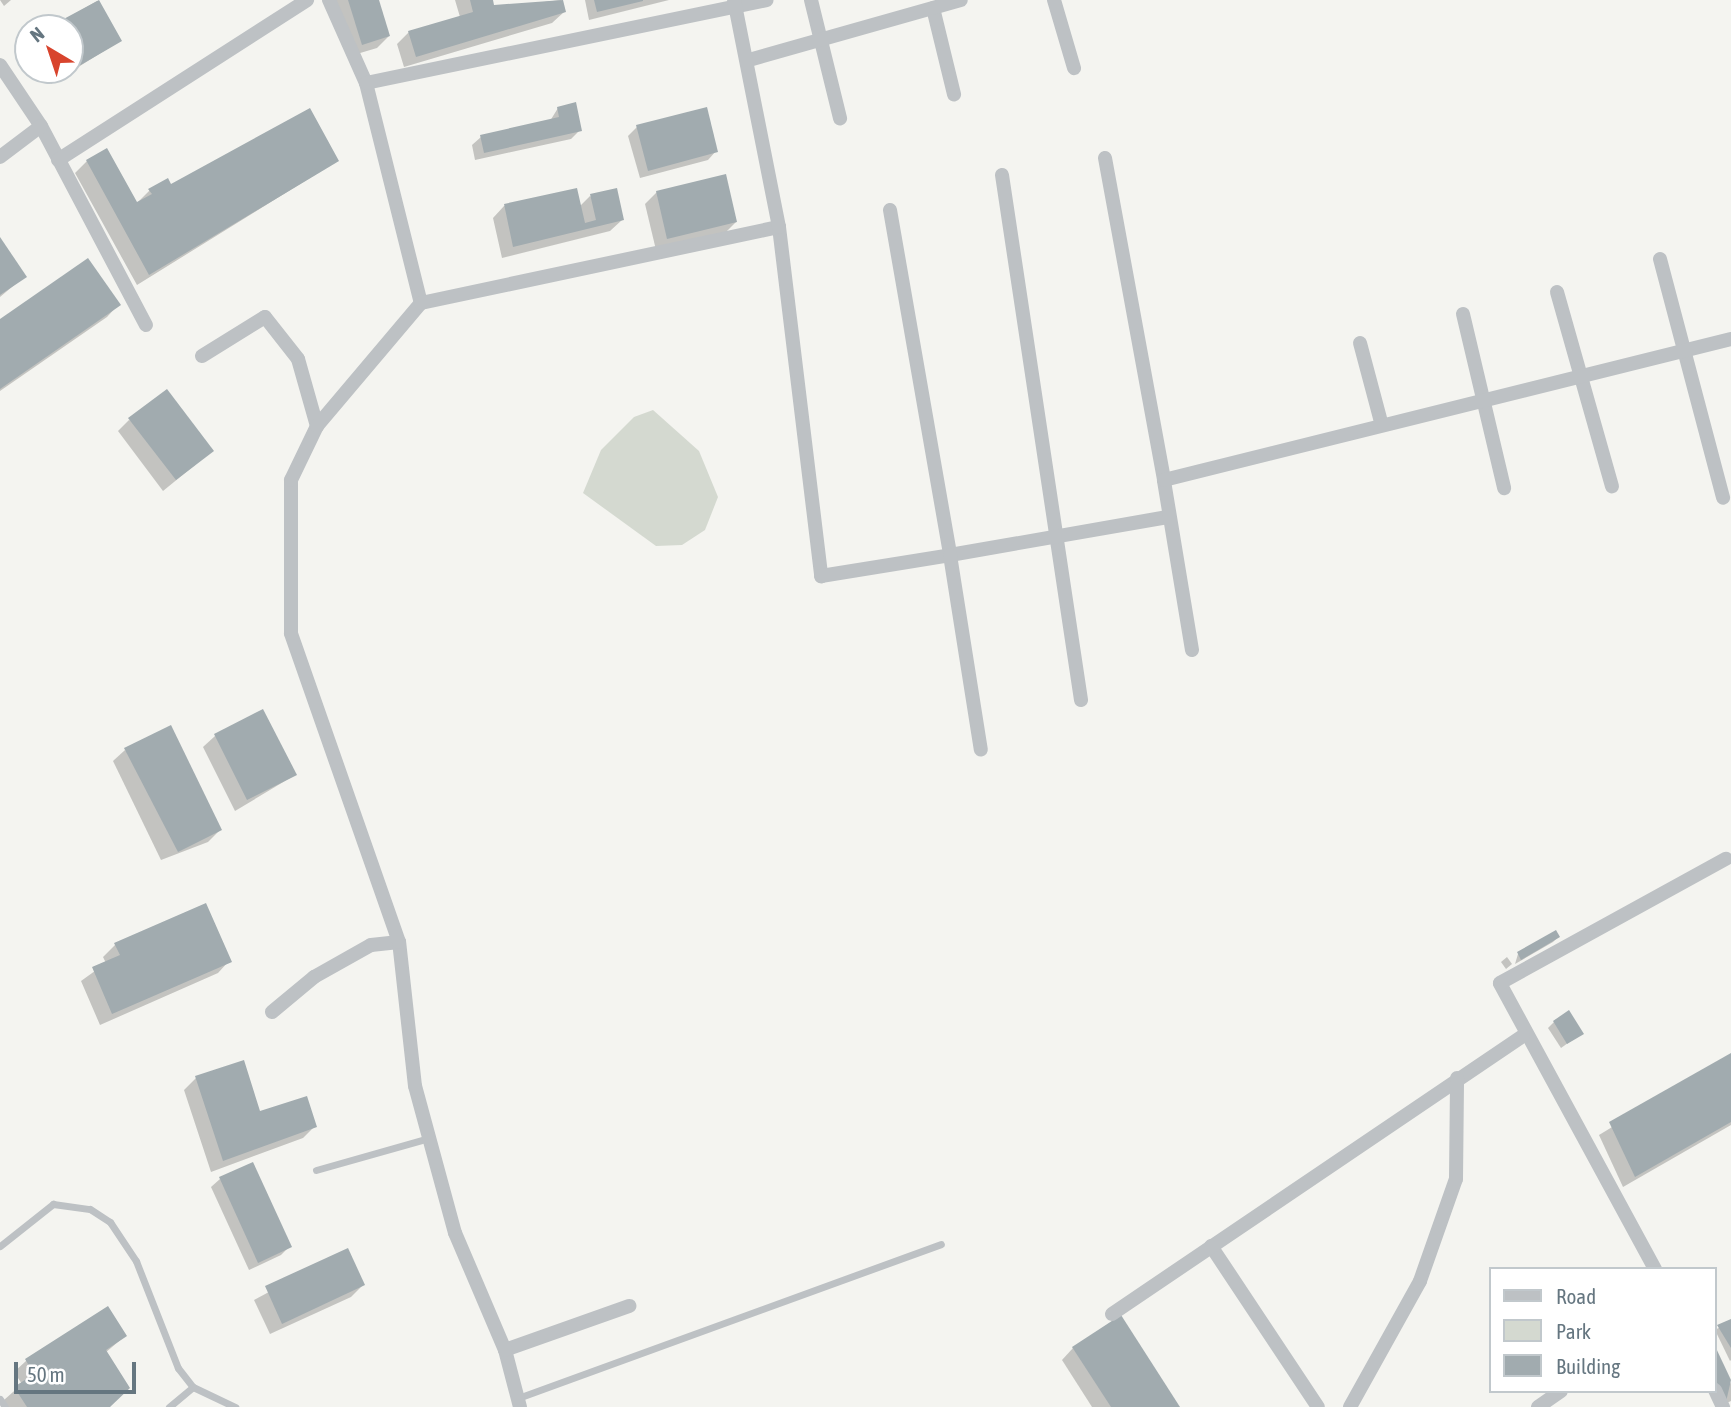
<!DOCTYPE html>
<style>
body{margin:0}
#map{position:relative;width:1731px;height:1407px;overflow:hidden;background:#f4f4f0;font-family:"Asap Condensed",sans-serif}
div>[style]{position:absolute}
.green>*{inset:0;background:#d4d9d0}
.shadow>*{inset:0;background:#0003}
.building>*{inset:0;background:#a1abaf}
.service>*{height:7px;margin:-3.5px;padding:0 3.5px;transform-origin:3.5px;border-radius:3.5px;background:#bdc1c4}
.minor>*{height:14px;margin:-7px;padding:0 7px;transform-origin:7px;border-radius:7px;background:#bdc1c4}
span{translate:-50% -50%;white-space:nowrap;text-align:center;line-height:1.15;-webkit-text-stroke:7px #fff;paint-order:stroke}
.legend{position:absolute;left:1489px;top:1267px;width:228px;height:126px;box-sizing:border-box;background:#fff;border:2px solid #c1c8cc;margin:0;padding:9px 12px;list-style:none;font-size:21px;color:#657680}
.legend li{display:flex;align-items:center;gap:14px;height:35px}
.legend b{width:35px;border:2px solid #c1c8cc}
.north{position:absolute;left:14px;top:14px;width:70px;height:70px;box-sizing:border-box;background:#fff;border:2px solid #c1c8cc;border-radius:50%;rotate:321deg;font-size:19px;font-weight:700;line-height:28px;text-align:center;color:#657680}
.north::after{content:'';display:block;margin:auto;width:24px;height:32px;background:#d8442d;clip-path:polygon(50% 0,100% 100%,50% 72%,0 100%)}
.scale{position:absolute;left:14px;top:1362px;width:122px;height:32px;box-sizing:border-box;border:4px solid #657680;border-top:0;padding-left:9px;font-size:21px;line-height:24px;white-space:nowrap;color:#657680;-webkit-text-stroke:5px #fff;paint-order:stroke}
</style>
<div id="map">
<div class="green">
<div style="clip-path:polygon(653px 410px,699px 451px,718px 497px,705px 530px,682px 545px,656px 546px,583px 493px,601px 450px,634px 417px)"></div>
</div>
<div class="shadow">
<div style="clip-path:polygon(0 0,11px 0,4px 6px)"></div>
<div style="clip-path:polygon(333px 0,378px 0,389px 36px,377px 48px,350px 56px)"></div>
<div style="clip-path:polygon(455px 0,491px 0,493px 8px,561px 0,564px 12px,552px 23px,404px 67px,397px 44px,409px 32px,460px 17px)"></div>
<div style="clip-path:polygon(585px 0,669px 0,589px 20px)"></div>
<div style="clip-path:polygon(97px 1px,120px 41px,51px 84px,43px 70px,70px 70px,70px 28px,50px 28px)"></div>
<div style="clip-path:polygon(558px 108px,580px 130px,571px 139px,475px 160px,472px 145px,481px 137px,550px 121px)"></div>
<div style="clip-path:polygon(637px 127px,716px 151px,708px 160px,640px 178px,628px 136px)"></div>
<div style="clip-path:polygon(87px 161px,136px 204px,150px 190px,337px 161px,137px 285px,75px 173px)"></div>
<div style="clip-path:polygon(657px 192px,736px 222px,724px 234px,656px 250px,645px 204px)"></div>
<div style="clip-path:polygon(590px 196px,622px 220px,610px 231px,502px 258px,493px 218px,504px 206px,580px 206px)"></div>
<div style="clip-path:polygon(0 240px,25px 276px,0 297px)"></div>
<div style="clip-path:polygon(118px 305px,107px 317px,0 391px,0 321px)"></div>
<div style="clip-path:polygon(129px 420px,212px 451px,163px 491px,118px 431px)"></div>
<div style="clip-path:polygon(215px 736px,295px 775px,235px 811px,203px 747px)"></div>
<div style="clip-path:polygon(125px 750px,220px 830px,208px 842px,161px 860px,113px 761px)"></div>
<div style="clip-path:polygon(1558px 937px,1553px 942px,1515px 964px,1518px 954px)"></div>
<div style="clip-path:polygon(115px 945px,229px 961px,218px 973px,100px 1025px,81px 981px,106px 963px,103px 957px)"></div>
<div style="clip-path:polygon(1507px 957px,1512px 964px,1506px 969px,1501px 962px)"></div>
<div style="clip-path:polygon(1554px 1022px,1582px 1033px,1561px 1048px,1548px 1028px)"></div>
<div style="clip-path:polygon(1731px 1055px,1731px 1125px,1623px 1187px,1599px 1135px)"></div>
<div style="clip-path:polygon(196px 1078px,259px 1114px,315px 1126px,303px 1138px,211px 1172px,184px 1090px)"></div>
<div style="clip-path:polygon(220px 1179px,290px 1246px,281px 1255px,249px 1270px,211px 1187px)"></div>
<div style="clip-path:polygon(347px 1250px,363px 1285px,351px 1297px,270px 1334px,254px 1300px)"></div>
<div style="clip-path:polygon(107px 1309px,125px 1336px,105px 1353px,108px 1407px,8px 1407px,4px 1400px,22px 1384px,14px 1372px,26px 1361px)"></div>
<div style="clip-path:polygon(1731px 1321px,1731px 1360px,1730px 1361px,1715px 1330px)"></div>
<div style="clip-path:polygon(1073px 1348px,1178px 1407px,1092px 1407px,1062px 1360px)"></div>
<div style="clip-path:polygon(1715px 1350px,1731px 1384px,1731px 1401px,1720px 1406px)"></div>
</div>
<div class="building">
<div style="clip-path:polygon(99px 0,122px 41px,60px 77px,56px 70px,70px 70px,70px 28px,47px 28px)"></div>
<div style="clip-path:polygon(348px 0,379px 0,390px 36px,362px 45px)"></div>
<div style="clip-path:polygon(470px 0,493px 0,494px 5px,563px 0,566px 12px,416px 57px,408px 31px,473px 12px)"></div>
<div style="clip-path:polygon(594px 0,643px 0,643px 1px,597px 12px)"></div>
<div style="clip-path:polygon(576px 102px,582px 131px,484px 153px,480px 135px,559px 117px,557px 107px)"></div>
<div style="clip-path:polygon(707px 107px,718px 152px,648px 171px,636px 125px)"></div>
<div style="clip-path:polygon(310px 108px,339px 161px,149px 275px,86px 160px,107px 148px,137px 202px,152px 194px,148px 189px,168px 178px,171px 184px)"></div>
<div style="clip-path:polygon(726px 174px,737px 222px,667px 239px,656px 191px)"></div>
<div style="clip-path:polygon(577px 188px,585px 223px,596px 220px,590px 194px,617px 188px,624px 220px,513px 247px,504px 204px)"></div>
<div style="clip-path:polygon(0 237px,27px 277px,0 295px)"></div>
<div style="clip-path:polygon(88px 258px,121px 305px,0 389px,0 319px)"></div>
<div style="clip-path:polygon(167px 389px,214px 451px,176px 480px,128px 418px)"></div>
<div style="clip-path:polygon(263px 709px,297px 775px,247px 800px,214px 734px)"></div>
<div style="clip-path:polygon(171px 725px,222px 830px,178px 852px,124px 748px)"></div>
<div style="clip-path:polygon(206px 903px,232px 962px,112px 1014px,92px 967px,120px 955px,114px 943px)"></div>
<div style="clip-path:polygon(1556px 930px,1560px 937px,1521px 960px,1517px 952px)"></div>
<div style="clip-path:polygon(1569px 1010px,1584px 1034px,1567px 1044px,1553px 1021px)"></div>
<div style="clip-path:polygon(1731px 1053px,1731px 1122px,1635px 1177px,1609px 1122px)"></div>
<div style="clip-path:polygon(244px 1060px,260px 1111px,307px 1096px,317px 1127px,223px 1161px,195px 1076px)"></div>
<div style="clip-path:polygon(253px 1162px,292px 1247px,258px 1263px,219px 1177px)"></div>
<div style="clip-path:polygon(348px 1248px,365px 1285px,282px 1324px,265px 1286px)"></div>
<div style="clip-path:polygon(108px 1306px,127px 1336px,106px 1350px,130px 1388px,110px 1407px,27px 1407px,14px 1387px,34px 1374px,25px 1359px)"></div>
<div style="clip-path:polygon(1121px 1315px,1180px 1407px,1111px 1407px,1072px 1347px)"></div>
<div style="clip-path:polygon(1731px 1319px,1731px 1348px,1717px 1325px)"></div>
<div style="clip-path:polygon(1715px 1346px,1731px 1380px,1726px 1402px,1715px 1379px)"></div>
</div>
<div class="service">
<div style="left:316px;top:1170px;width:117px;rotate:-15.8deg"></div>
<div style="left:0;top:1246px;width:68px;rotate:-38.4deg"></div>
<div style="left:53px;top:1204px;width:37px;rotate:8deg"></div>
<div style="left:90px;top:1209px;width:24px;rotate:33deg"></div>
<div style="left:110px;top:1222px;width:47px;rotate:56.3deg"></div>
<div style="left:136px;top:1261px;width:115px;rotate:68.6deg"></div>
<div style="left:178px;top:1368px;width:24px;rotate:52deg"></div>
<div style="left:193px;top:1387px;width:47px;rotate:25.5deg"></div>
<div style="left:518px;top:1398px;width:450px;rotate:-20deg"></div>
<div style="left:0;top:1399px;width:9px;rotate:58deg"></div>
<div style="left:169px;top:1407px;width:31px;rotate:-40deg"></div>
</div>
<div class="minor">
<div style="left:329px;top:0;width:91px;rotate:66deg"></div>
<div style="left:366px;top:83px;width:227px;rotate:76deg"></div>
<div style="left:811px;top:0;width:122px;rotate:76.2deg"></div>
<div style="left:1054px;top:0;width:71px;rotate:73.6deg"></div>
<div style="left:933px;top:8px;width:89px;rotate:76.3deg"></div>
<div style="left:749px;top:60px;width:220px;rotate:-15.8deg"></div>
<div style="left:0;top:65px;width:73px;rotate:56.1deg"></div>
<div style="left:41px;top:126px;width:225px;rotate:62.2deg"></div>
<div style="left:366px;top:83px;width:409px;rotate:-11.7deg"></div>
<div style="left:0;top:157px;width:51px;rotate:-37.1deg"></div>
<div style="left:1105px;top:158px;width:327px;rotate:79.6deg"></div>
<div style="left:58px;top:160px;width:296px;rotate:-32.7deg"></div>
<div style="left:1002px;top:175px;width:531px;rotate:81.44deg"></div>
<div style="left:890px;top:210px;width:350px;rotate:80.1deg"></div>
<div style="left:950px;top:555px;width:221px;rotate:-9.9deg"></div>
<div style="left:779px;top:227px;width:352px;rotate:83.1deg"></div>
<div style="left:821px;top:576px;width:131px;rotate:-9.2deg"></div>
<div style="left:950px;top:555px;width:197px;rotate:81deg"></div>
<div style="left:1660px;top:259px;width:247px;rotate:75.2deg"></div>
<div style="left:1557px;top:292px;width:202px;rotate:74.2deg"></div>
<div style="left:1463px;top:314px;width:179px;rotate:76.7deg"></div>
<div style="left:1360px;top:343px;width:82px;rotate:75.1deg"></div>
<div style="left:202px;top:356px;width:74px;rotate:-31.8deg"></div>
<div style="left:265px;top:317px;width:53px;rotate:51.8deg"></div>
<div style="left:298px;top:359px;width:70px;rotate:74.2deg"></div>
<div style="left:1192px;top:650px;width:172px;rotate:-99.4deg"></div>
<div style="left:1164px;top:480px;width:584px;rotate:-13.96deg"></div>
<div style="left:272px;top:1012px;width:55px;rotate:-39.8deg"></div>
<div style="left:314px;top:977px;width:65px;rotate:-29.3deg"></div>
<div style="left:371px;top:945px;width:28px;rotate:-6deg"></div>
<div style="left:1211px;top:1246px;width:193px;rotate:56.4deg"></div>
<div style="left:1655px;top:1269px;width:325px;rotate:-118.5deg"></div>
<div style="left:1500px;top:983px;width:258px;rotate:-28.8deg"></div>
<div style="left:1112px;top:1314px;width:496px;rotate:-34.1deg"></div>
<div style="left:505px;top:1350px;width:132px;rotate:-19.5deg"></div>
<div style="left:1715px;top:1390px;width:19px;rotate:65deg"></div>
<div style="left:520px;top:1407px;width:59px;rotate:-104.7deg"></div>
<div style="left:505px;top:1350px;width:127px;rotate:-113.1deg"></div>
<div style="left:455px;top:1233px;width:152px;rotate:-105.2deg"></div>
<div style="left:415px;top:1086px;width:145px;rotate:-96.3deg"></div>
<div style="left:399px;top:942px;width:327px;rotate:-109.3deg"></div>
<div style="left:291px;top:633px;width:153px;rotate:-90deg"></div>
<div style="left:291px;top:480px;width:60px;rotate:-64.3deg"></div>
<div style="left:317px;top:426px;width:161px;rotate:-49.8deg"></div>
<div style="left:421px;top:303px;width:366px;rotate:-12deg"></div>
<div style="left:779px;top:227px;width:231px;rotate:-101.2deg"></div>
<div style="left:1350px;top:1407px;width:144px;rotate:-60.9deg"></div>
<div style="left:1420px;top:1281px;width:108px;rotate:-70.6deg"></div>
<div style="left:1456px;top:1179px;width:101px;rotate:-89.4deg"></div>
<div style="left:1538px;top:1407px;width:28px;rotate:-35deg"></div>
</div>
<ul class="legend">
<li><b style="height:9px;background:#bdc1c4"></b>Road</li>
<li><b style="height:19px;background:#d4d9d0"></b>Park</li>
<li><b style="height:19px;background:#a1abaf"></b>Building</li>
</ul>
<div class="north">N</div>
<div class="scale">50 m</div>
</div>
